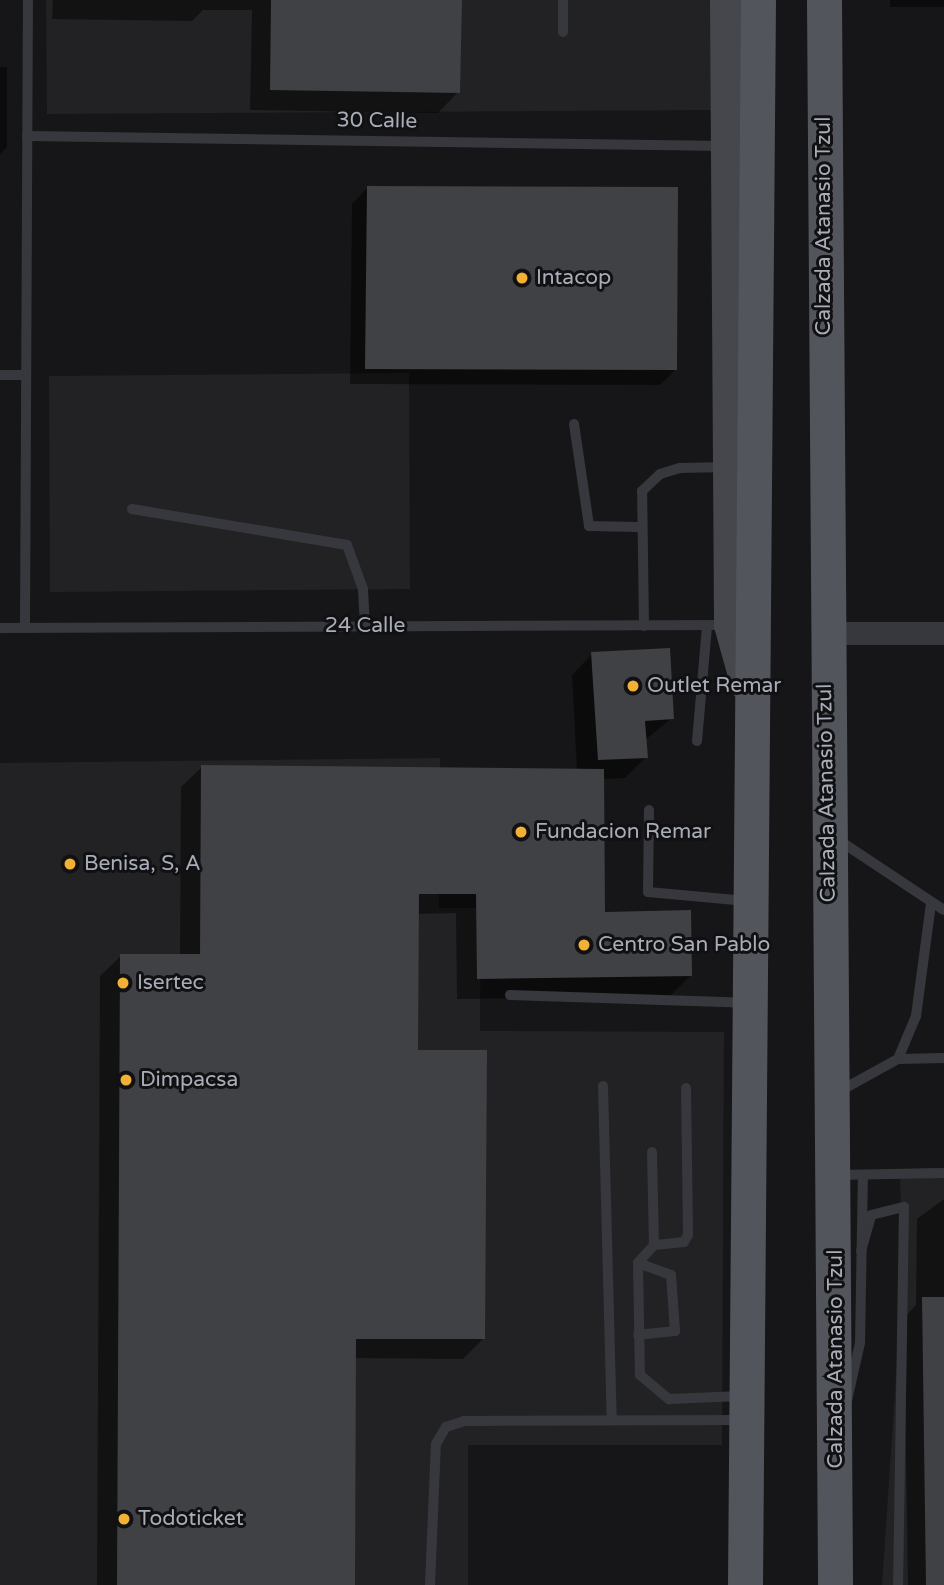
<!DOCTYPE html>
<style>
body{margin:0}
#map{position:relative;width:944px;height:1585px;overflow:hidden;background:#161618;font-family:"Varela Round",sans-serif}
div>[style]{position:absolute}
.built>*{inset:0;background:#222225}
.shadow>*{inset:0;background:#0007}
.building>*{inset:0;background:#404145}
.lane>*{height:10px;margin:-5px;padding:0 5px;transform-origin:5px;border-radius:5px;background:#37383d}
.street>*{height:23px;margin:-11.5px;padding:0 11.5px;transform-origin:11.5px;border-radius:11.5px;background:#37383d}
.secondary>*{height:32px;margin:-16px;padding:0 16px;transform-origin:16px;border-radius:16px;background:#45474d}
.primary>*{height:35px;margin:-17.5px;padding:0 17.5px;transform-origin:17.5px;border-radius:17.5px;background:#53555c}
.dots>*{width:19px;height:19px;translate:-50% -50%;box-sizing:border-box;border:4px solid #111113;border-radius:50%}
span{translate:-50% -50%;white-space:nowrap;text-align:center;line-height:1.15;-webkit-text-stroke:6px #111113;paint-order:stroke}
.street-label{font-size:21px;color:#a8adb8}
.poi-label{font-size:21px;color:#a8adb8}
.left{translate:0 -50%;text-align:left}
</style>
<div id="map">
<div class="built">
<div style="clip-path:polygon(46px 0,719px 0,721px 110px,47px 114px)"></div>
<div style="clip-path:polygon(409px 373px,410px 589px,50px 592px,49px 376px)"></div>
<div style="clip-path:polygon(440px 758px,439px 908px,481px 908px,480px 1031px,724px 1032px,722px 1445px,468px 1445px,468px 1585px,0 1585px,0 763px)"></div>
<div style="clip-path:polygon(944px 1168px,944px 1585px,882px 1585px,902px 1288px,900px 1169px)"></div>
</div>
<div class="shadow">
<div style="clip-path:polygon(53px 0,460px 0,458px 92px,438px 113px,250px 110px,252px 10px,203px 10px,192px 21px,52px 19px)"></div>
<div style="clip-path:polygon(890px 0,944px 0,944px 7px,890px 7px)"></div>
<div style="clip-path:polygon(0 67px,7px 67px,7px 147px,0 154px)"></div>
<div style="clip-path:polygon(367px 188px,676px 369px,660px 385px,350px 384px,352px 204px)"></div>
<div style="clip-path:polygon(592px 654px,672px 718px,645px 740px,646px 757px,625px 778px,602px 779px,603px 913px,691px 975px,670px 996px,457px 999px,456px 913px,417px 914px,416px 1052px,484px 1338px,463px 1359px,354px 1358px,353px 1585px,97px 1585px,100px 976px,121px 956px,180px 956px,181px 787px,202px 767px,577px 770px,572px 675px)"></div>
<div style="clip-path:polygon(944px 1199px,944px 1585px,908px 1585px,904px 1318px,916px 1305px,917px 1219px)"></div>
</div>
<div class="building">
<div style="clip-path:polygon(271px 0,462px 0,460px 93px,270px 90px)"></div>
<div style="clip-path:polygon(367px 186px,678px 187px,677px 370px,365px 369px)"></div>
<div style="clip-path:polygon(670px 648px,674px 719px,645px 721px,648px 758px,598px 760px,591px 652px)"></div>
<div style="clip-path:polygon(201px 765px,604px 769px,605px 912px,691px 910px,692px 976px,477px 979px,476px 894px,419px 894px,418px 1050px,487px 1050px,485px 1339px,356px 1339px,355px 1585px,117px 1585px,120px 954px,200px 954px)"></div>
<div style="clip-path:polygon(922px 1297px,944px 1297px,944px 1585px,926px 1585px)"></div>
</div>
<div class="lane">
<div style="left:563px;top:32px;width:32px;rotate:-90deg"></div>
<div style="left:27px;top:136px;width:698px;rotate:0.82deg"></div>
<div style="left:0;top:375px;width:26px"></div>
<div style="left:574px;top:424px;width:103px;rotate:81.6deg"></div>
<div style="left:589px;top:526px;width:49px;rotate:1.2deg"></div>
<div style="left:132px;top:509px;width:218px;rotate:9.5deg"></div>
<div style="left:347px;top:545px;width:47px;rotate:70deg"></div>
<div style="left:363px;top:589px;width:37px;rotate:87deg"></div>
<div style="left:644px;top:626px;width:135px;rotate:-90.8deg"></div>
<div style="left:642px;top:491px;width:25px;rotate:-43deg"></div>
<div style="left:660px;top:474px;width:21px;rotate:-17deg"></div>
<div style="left:680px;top:468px;width:47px;rotate:-1.2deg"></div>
<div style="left:0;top:628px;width:727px;rotate:-0.24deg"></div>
<div style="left:25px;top:628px;width:628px;rotate:-89.73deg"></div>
<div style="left:697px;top:741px;width:115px;rotate:-85deg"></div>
<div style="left:649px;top:810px;width:82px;rotate:90.7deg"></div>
<div style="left:648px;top:892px;width:99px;rotate:5.2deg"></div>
<div style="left:837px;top:839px;width:128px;rotate:33.6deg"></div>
<div style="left:510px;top:995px;width:236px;rotate:1.9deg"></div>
<div style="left:898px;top:1059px;width:47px;rotate:-67.3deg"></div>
<div style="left:916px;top:1016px;width:114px;rotate:-82.4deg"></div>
<div style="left:603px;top:1086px;width:333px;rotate:88.5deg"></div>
<div style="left:686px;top:1088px;width:147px;rotate:89.2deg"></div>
<div style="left:688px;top:1235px;width:8px;rotate:120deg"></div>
<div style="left:684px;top:1242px;width:30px;rotate:174deg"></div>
<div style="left:654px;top:1245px;width:24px;rotate:132deg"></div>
<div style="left:638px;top:1263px;width:112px;rotate:89deg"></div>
<div style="left:640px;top:1375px;width:38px;rotate:40deg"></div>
<div style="left:669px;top:1399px;width:72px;rotate:-2.4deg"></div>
<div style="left:838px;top:1092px;width:68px;rotate:-28.8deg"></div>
<div style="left:898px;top:1059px;width:46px;rotate:-1.2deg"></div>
<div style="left:652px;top:1152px;width:93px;rotate:88.8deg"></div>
<div style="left:838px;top:1175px;width:106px;rotate:-1.1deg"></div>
<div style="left:861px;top:1251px;width:37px;rotate:-74deg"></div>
<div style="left:871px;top:1215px;width:34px;rotate:-14deg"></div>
<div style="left:904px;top:1207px;width:378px;rotate:90.9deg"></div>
<div style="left:638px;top:1263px;width:35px;rotate:20deg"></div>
<div style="left:671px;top:1275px;width:56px;rotate:85.9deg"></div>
<div style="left:675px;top:1331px;width:37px;rotate:174deg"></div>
<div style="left:846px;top:1405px;width:64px;rotate:-77.3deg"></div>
<div style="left:860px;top:1343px;width:168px;rotate:-89deg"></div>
<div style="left:430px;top:1585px;width:141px;rotate:-87.6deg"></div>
<div style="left:436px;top:1444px;width:20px;rotate:-60deg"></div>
<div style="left:446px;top:1427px;width:19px;rotate:-18deg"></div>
<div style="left:464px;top:1421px;width:280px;rotate:-0.2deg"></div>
</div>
<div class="street">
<div style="left:825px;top:633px;width:119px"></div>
</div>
<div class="secondary">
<div style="left:726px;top:0;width:625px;rotate:89.63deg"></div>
<div style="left:730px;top:625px;width:63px;rotate:74.4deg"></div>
</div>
<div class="primary">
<div style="left:824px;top:0;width:1585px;rotate:89.6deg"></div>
<div style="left:745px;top:1585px;width:1585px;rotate:-89.53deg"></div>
</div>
<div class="dots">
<div style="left:522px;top:278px;background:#f2b134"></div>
<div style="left:633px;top:686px;background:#f2b134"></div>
<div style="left:521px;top:832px;background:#f2b134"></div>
<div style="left:70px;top:864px;background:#f2b134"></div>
<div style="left:584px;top:945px;background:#f2b134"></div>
<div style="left:123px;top:983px;background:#f2b134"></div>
<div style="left:126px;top:1080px;background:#f2b134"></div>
<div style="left:124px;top:1519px;background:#f2b134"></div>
</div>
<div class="street-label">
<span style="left:377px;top:121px;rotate:1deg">30 Calle</span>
<span style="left:824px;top:226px;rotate:-90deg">Calzada Atanasio Tzul</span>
<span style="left:365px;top:626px">24 Calle</span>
<span style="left:827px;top:793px;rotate:-91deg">Calzada Atanasio Tzul</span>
<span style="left:836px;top:1359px;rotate:-90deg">Calzada Atanasio Tzul</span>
</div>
<div class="poi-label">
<span class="left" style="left:536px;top:278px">Intacop</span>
<span class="left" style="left:647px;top:686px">Outlet Remar</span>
<span class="left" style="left:535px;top:832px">Fundacion Remar</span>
<span class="left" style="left:84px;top:864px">Benisa, S, A</span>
<span class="left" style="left:598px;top:945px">Centro San Pablo</span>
<span class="left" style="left:137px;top:983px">Isertec</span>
<span class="left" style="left:140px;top:1080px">Dimpacsa</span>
<span class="left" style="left:138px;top:1519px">Todoticket</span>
</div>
</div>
